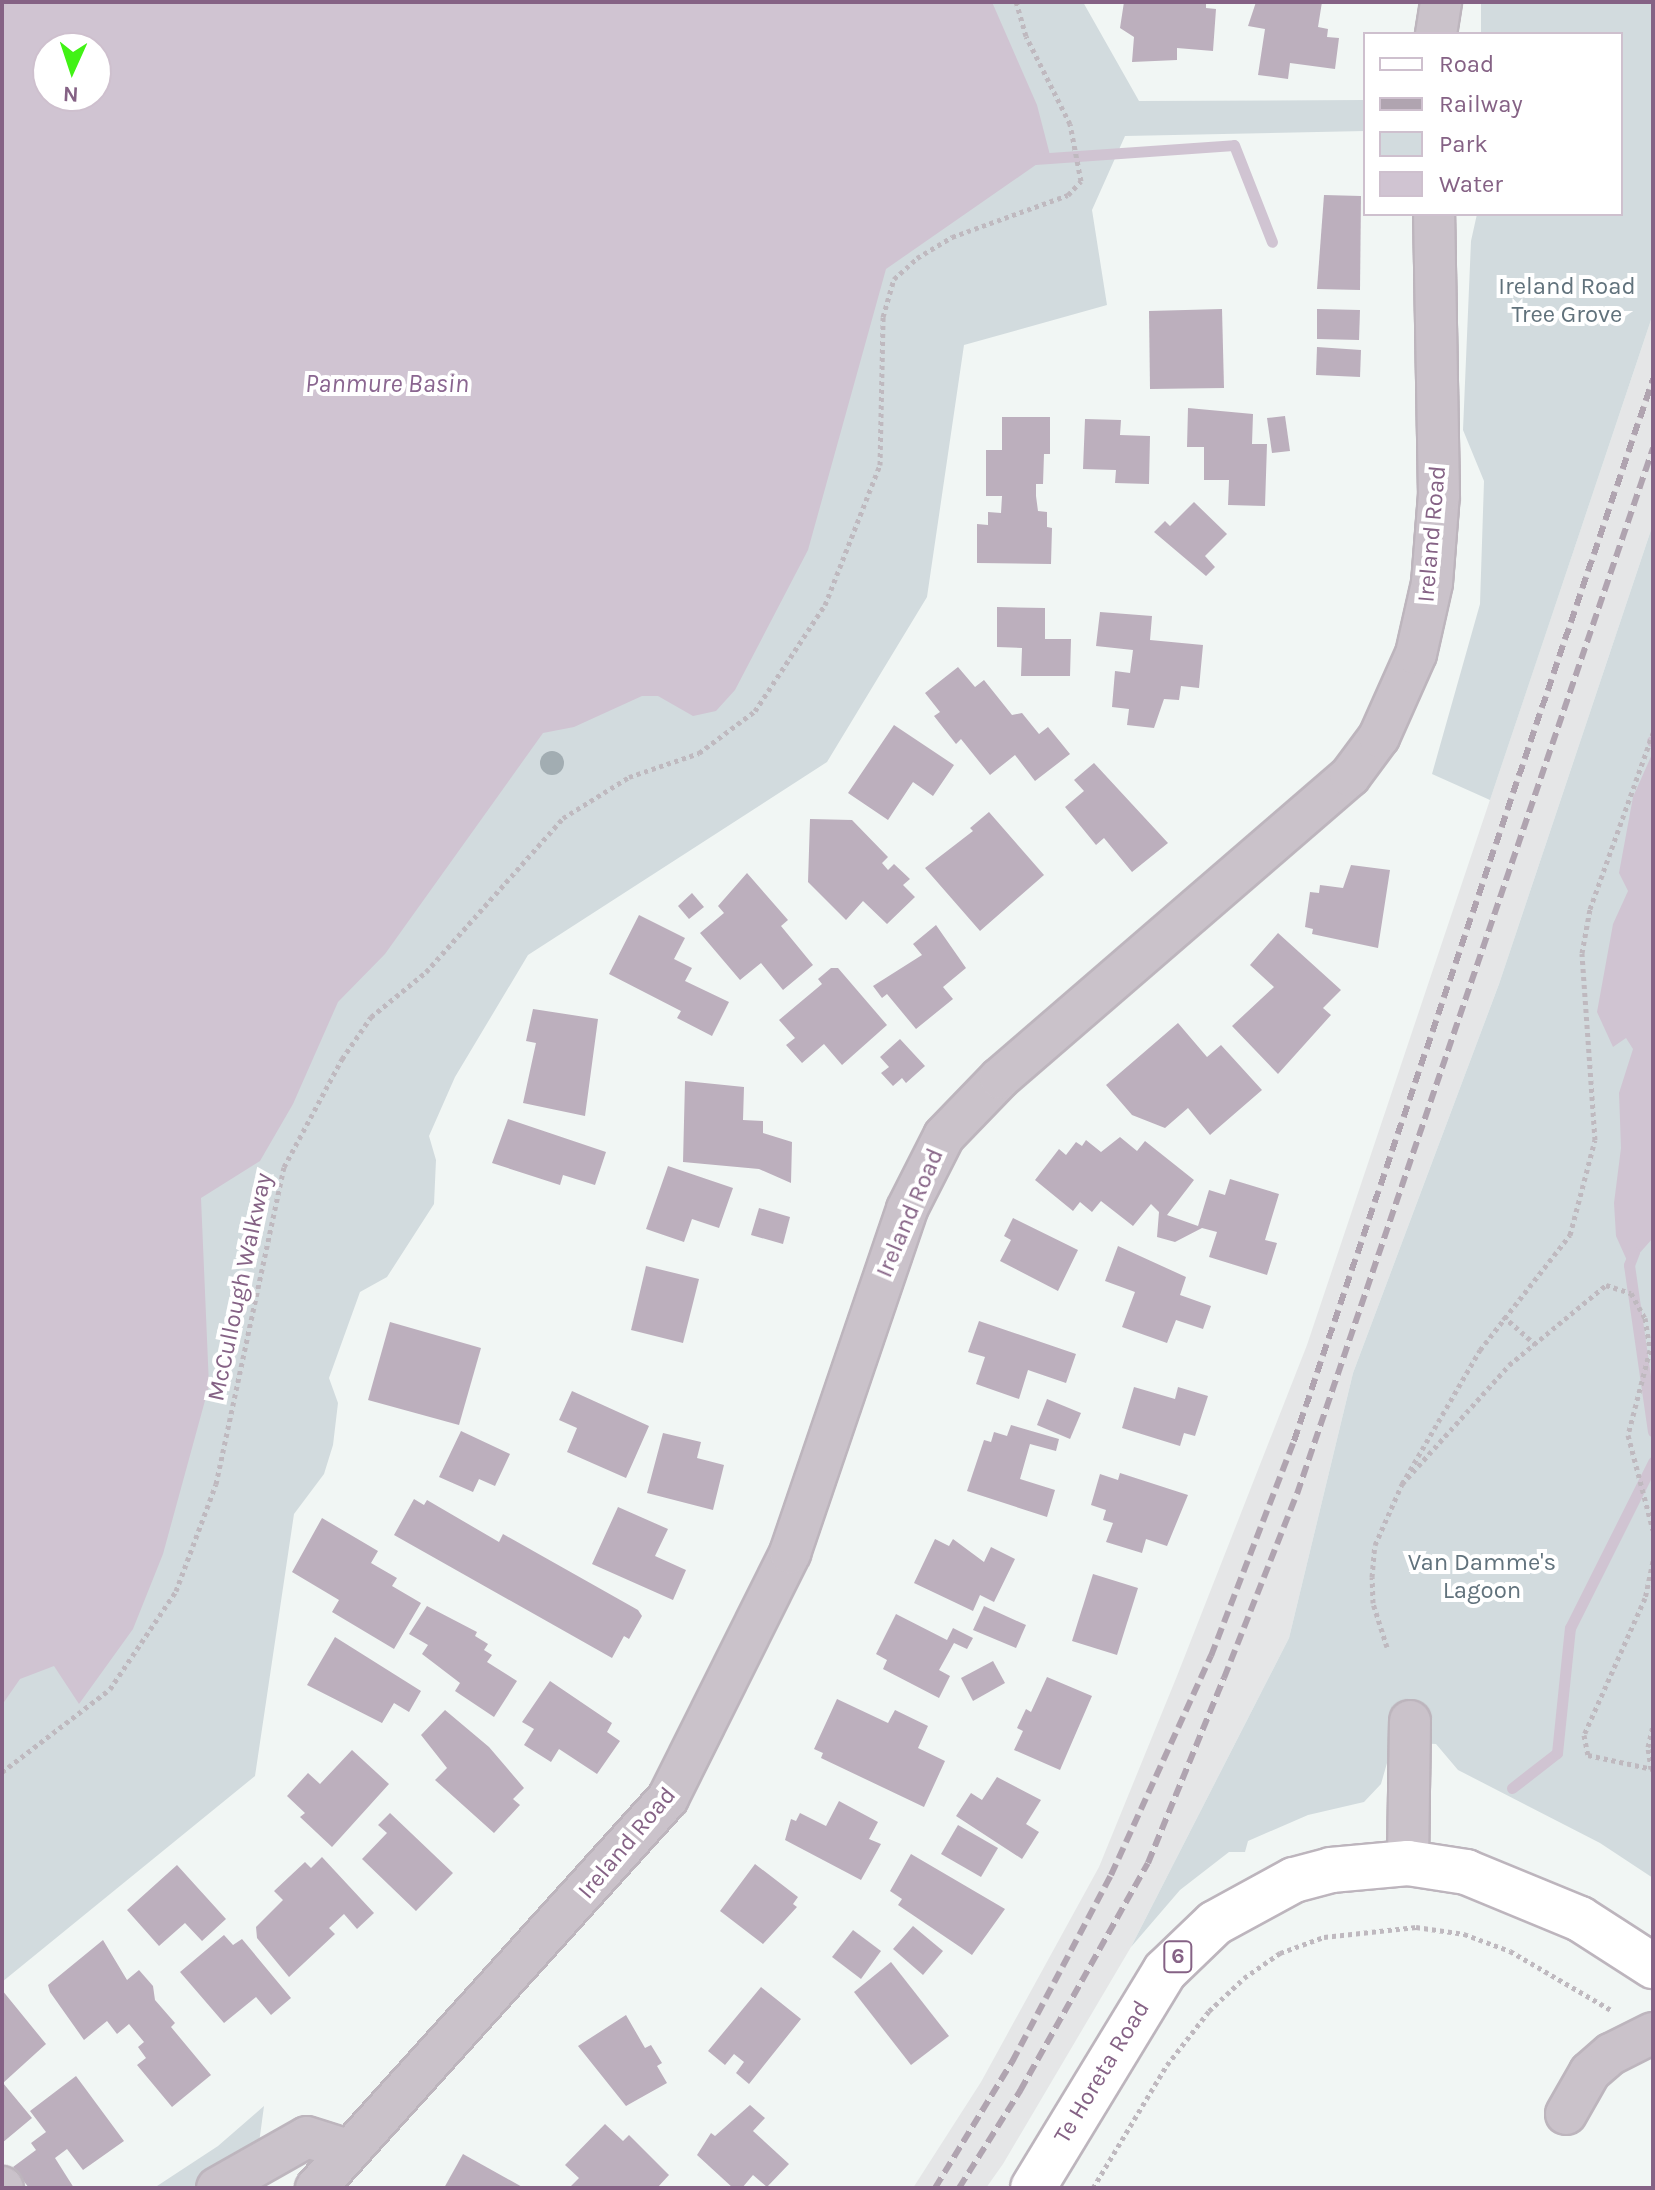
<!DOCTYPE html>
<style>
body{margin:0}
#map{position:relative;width:1655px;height:2190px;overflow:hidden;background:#f1f6f4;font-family:Karla,sans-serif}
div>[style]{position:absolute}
.built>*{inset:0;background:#e5e6e7}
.green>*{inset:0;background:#d2dbde}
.water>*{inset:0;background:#d0c4d2}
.stream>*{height:11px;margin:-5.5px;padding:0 5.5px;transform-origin:5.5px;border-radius:5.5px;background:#d0c4d2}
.building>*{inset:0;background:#bcafbd}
.path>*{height:5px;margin-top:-2.5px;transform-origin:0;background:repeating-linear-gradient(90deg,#bfb9bf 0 4px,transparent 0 8px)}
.roads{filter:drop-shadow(2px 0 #bdb5bd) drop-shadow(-2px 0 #bdb5bd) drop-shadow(0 2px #bdb5bd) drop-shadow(0 -2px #bdb5bd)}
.minor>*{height:40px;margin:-20px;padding:0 20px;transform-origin:20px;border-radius:20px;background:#cac2ca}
.major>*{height:44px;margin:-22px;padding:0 22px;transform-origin:22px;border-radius:22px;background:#fff}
.rail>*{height:6px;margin-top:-3px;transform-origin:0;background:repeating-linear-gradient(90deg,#b0a4b0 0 12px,transparent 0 18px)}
.trees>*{width:24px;height:24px;margin:-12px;border-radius:50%;background:#a2adb2}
span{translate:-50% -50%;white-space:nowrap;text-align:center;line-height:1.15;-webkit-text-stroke:8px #fff;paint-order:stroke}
.shield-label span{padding:2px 6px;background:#fff;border:2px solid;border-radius:6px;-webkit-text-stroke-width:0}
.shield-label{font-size:22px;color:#856285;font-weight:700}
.park-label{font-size:24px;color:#61727c}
.street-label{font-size:24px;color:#856285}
.water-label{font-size:26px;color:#8a6690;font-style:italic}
.frame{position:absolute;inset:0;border:4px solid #856285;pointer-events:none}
.legend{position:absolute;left:1363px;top:32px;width:260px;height:184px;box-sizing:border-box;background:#fff;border:2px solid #cec0ce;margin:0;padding:10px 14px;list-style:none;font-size:24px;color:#856285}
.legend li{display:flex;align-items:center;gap:16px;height:40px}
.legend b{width:40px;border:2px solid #cec0ce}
.north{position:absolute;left:32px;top:32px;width:80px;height:80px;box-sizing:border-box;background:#fff;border:2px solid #cec0ce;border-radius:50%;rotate:183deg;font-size:22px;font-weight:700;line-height:32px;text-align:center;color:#856285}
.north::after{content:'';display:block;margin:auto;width:28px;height:36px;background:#41f215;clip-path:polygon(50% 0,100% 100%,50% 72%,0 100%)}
</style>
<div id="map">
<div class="built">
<div style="clip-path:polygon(1653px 314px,1653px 524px,1499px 984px,1353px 1373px,1289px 1638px,1131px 1947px,1003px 2164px,986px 2188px,913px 2188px,981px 2082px,1099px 1867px,1177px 1676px,1307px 1345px)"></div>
</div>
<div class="green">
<div style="clip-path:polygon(evenodd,2px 2px,1083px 2px,1139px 101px,1365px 100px,1365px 131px,1125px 136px,1092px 210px,1107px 305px,964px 345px,927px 597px,827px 762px,528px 955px,455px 1077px,429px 1136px,436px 1160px,434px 1204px,387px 1277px,360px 1292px,329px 1378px,338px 1403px,333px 1445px,324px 1474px,294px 1514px,255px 1776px,2px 1982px,2px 263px,95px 207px,2px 2px,48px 48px,96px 48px,96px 96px,48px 96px,48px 48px)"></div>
<div style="clip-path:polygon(1481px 2px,1653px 2px,1653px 314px,1490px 800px,1432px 774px,1480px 604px,1484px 481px,1463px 430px,1471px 241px,1477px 214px,1621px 214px,1621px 34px,1481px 34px)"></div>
<div style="clip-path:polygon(1653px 524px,1653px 1878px,1600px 1843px,1458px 1770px,1436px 1744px,1393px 1742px,1381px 1784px,1364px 1802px,1308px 1815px,1248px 1841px,1245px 1852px,1229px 1852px,1180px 1890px,1131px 1947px,1289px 1638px,1353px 1373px,1499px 984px)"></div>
<div style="clip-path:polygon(264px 2106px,253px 2188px,154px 2188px,218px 2146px)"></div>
</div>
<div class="water">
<div style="clip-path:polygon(evenodd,2px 2px,992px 2px,1037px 105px,1050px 155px,886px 269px,808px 550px,735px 690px,716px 711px,693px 716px,658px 696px,642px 696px,574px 727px,543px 733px,385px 954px,338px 1002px,293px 1104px,260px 1161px,201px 1198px,209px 1386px,163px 1554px,133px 1629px,79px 1704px,54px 1666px,20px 1679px,2px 1705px,2px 2px,48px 48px,96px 48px,96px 96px,48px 96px,48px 48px)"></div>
<div style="clip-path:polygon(1653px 752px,1653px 1238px,1629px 1265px,1616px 1236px,1614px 1203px,1621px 1148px,1619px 1093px,1633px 1049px,1626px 1038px,1613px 1047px,1597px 1012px,1613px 924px,1628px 891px,1619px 873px,1633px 797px)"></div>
</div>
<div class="stream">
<div style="left:1035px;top:159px;width:199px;rotate:-4deg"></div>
<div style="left:1234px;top:145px;width:104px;rotate:68.6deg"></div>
<div style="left:1652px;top:741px;width:1px"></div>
<div style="left:1634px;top:1252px;width:14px;rotate:111deg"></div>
<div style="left:1629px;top:1265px;width:168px;rotate:81.8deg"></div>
<div style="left:1512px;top:1788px;width:57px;rotate:-37.9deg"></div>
<div style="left:1557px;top:1753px;width:126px;rotate:-84.1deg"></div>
<div style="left:1570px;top:1628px;width:186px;rotate:-63.4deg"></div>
</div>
<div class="building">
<div style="clip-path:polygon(1124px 2px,1206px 2px,1206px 8px,1216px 9px,1213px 51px,1177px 48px,1177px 60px,1132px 62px,1134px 37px,1120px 28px)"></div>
<div style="clip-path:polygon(1256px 2px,1322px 2px,1318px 27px,1328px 29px,1327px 37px,1339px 38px,1335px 69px,1290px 63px,1288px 79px,1258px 75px,1265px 29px,1248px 26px)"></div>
<div style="clip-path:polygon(1324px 195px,1361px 196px,1360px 290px,1317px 289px)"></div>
<div style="clip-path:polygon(1222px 309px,1224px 388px,1150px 389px,1149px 311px)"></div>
<div style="clip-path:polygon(1317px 309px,1360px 310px,1359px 340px,1317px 339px)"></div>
<div style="clip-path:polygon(1317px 347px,1361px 350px,1360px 377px,1316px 375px)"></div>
<div style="clip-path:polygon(1188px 408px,1253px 414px,1252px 444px,1267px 444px,1265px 506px,1228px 505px,1229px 480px,1204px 480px,1204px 447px,1187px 447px)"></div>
<div style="clip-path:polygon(1285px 416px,1290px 451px,1272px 453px,1267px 418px)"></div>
<div style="clip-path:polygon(1002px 417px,1050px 417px,1050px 454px,1044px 454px,1043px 484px,1036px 484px,1036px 496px,1038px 511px,1047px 512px,1047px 527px,1052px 528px,1051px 564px,977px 563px,977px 524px,988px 525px,988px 512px,1001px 513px,1002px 496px,986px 496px,986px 450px,1002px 450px)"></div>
<div style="clip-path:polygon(1085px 419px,1121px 420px,1120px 435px,1150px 436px,1149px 484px,1115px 483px,1116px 470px,1083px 469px)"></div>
<div style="clip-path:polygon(1194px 502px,1227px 534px,1205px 556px,1215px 567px,1206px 576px,1154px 532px,1165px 521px,1170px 526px)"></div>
<div style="clip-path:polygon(997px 607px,1045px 608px,1045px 639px,1071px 639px,1070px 676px,1021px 676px,1022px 648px,997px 647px)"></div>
<div style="clip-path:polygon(1100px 612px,1152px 616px,1150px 640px,1203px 645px,1199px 688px,1181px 686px,1179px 700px,1164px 699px,1154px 728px,1127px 725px,1129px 709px,1112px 707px,1115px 671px,1130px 673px,1133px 650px,1096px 646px)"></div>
<div style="clip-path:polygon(958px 667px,975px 687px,984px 680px,1012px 715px,1022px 713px,1039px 734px,1048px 727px,1070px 754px,1035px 781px,1015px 755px,990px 775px,961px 739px,956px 744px,934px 716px,940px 712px,925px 693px)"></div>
<div style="clip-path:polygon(894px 725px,954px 765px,933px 796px,913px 782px,888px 820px,848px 793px)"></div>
<div style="clip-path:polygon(1094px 763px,1168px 843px,1132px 872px,1104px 838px,1096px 845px,1065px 807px,1084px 791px,1074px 780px)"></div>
<div style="clip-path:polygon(989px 812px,1044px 875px,980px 931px,925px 868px,973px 831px,970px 828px)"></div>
<div style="clip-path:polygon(810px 819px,852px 820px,888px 857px,882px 863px,888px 870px,894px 864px,910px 879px,903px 885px,915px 897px,887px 924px,863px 901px,846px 920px,808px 882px)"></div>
<div style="clip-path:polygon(1351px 865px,1390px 870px,1378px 948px,1312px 934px,1313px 929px,1305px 927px,1310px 892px,1319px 893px,1320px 885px,1343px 888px)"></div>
<div style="clip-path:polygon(747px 873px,788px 920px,781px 926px,813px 965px,783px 990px,761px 963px,740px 980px,700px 933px,724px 913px,718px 906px)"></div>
<div style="clip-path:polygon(692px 893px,704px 907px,689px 919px,678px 906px)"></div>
<div style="clip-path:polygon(639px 915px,685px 938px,674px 959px,692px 968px,685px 981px,729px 1002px,712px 1036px,677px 1018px,681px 1011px,609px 974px)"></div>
<div style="clip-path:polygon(936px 925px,966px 968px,943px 987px,953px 999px,916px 1029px,887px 994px,882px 998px,873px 986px,922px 955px,913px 944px)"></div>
<div style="clip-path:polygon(1278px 933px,1341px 990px,1323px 1008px,1331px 1015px,1278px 1074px,1232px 1026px,1274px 987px,1250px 965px)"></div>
<div style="clip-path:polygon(831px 968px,838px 968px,887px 1025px,842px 1065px,824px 1044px,802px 1063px,786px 1045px,795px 1038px,779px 1020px,822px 984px,818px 979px)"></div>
<div style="clip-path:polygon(533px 1009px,598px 1019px,585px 1116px,523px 1103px,536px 1043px,526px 1041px)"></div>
<div style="clip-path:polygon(1178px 1023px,1207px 1057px,1221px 1045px,1262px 1090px,1210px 1135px,1188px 1108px,1165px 1128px,1132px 1115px,1106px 1085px)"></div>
<div style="clip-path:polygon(900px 1039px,925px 1066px,906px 1083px,902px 1078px,893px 1086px,881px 1073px,889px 1067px,880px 1057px)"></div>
<div style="clip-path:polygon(685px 1081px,744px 1087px,743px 1120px,763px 1121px,763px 1133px,792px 1142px,791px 1183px,759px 1169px,683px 1162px)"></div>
<div style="clip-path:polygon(508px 1119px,606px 1152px,595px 1185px,563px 1175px,560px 1185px,492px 1163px)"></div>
<div style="clip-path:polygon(1120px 1137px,1137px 1151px,1145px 1141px,1194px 1180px,1167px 1215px,1198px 1226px,1209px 1190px,1225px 1195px,1230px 1179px,1279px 1194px,1265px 1240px,1277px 1243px,1267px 1275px,1209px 1257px,1217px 1232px,1202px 1228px,1175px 1242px,1157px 1237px,1159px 1212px,1151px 1204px,1133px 1226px,1101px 1201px,1092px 1212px,1080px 1202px,1073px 1211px,1035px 1180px,1059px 1149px,1066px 1155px,1076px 1142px,1082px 1146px,1086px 1140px,1101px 1152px)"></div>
<div style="clip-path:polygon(668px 1166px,733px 1188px,719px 1228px,692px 1219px,684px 1242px,646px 1229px)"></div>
<div style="clip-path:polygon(759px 1208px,790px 1217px,783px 1244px,751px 1235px)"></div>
<div style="clip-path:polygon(1013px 1218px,1078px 1250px,1058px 1291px,1000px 1261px,1011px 1240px,1004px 1236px)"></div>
<div style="clip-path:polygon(1118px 1246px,1186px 1277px,1180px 1295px,1211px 1306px,1203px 1329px,1176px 1320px,1167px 1343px,1122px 1327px,1135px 1292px,1105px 1281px)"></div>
<div style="clip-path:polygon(646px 1266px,699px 1279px,683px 1343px,631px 1330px)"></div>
<div style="clip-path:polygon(979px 1321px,1076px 1354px,1066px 1383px,1028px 1370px,1019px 1399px,976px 1384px,985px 1357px,968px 1352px)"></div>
<div style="clip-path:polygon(390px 1322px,481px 1348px,459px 1425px,368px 1400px)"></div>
<div style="clip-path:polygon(1134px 1387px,1175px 1399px,1178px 1387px,1208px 1396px,1195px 1436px,1184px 1433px,1180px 1446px,1122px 1428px)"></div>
<div style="clip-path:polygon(572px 1391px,649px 1426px,626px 1478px,567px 1452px,577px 1428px,559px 1420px)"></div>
<div style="clip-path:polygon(1047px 1399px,1081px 1413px,1070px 1439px,1037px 1425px)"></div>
<div style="clip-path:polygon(1011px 1425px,1059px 1439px,1056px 1451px,1030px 1444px,1020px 1479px,1055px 1490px,1047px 1517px,967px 1491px,984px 1440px,991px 1442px,994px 1432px,1007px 1436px)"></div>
<div style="clip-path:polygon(461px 1431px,510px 1454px,495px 1486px,479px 1479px,473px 1492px,439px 1477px)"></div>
<div style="clip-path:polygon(663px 1433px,701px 1442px,697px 1458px,724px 1465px,713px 1510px,647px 1493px)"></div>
<div style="clip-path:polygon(1120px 1473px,1188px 1495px,1167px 1546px,1146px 1539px,1142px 1553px,1106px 1542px,1113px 1523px,1103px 1520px,1106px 1510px,1091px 1505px,1100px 1474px,1118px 1480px)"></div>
<div style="clip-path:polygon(414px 1499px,424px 1505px,427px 1500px,499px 1542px,503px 1534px,638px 1610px,642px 1616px,629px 1639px,624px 1636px,612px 1658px,394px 1535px)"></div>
<div style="clip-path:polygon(618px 1507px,668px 1529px,655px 1556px,686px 1570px,673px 1600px,592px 1564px)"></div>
<div style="clip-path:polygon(322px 1518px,378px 1551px,371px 1563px,397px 1578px,392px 1586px,421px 1603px,394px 1649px,332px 1612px,339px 1600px,292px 1572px)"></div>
<div style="clip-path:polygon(935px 1539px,949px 1546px,953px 1539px,984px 1562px,991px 1547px,1015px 1559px,994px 1602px,980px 1595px,973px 1611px,914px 1583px)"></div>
<div style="clip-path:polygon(1093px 1574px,1138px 1588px,1117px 1655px,1072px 1641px)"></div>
<div style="clip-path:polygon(427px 1606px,477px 1632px,475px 1636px,488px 1644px,484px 1650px,492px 1655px,487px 1662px,517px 1681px,494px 1717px,455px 1691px,460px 1683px,422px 1654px,428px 1645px,409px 1634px)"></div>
<div style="clip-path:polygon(984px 1606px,1026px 1625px,1016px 1648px,973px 1630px)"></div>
<div style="clip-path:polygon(896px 1614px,947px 1640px,953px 1628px,973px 1638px,967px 1649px,954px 1643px,939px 1670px,950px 1676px,939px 1698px,883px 1669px,887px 1660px,876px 1654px)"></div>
<div style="clip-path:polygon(335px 1637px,421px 1691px,409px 1712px,394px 1703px,382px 1723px,307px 1685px)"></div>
<div style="clip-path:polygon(993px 1661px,1005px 1683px,973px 1701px,961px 1678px)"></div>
<div style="clip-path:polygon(1047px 1677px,1092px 1696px,1060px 1770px,1014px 1750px,1023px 1731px,1017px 1728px,1026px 1709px,1031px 1712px)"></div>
<div style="clip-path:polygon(550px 1681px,612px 1723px,607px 1732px,620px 1741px,597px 1774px,559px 1749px,551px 1762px,524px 1745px,534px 1729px,522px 1722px)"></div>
<div style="clip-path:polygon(837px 1699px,888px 1723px,895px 1710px,928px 1726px,918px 1748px,945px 1761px,924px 1807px,821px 1758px,823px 1753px,814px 1749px)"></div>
<div style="clip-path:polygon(445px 1710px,489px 1747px,524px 1788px,513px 1799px,520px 1805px,494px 1833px,435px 1780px,447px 1768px,421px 1735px)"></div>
<div style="clip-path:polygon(352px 1750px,389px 1784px,332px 1847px,300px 1817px,305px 1813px,287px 1796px,308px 1773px,320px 1784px)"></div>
<div style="clip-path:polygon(997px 1777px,1041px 1800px,1026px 1824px,1039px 1832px,1022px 1859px,956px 1816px,971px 1793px,982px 1800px)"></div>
<div style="clip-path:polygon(839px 1801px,878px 1822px,869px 1839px,881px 1844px,861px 1880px,785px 1840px,791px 1819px,796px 1821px,800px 1813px,826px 1826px)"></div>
<div style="clip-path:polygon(390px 1813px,453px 1873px,416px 1911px,362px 1859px,387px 1833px,378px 1825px)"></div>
<div style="clip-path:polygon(958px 1825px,998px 1848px,981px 1877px,941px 1854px)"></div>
<div style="clip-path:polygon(911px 1854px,1005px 1909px,972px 1955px,898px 1905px,902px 1899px,890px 1891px)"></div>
<div style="clip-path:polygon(322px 1857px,374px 1913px,357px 1929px,344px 1914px,329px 1928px,335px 1934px,289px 1977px,257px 1938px,256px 1927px,283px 1900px,274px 1891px,305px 1862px,311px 1868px)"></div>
<div style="clip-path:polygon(755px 1864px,798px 1897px,793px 1904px,797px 1907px,763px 1944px,720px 1911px)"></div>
<div style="clip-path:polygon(177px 1865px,226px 1919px,202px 1941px,185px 1923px,159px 1946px,127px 1910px)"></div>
<div style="clip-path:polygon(913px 1926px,943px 1951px,923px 1975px,893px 1949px)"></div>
<div style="clip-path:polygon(853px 1930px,881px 1951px,861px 1979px,832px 1957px)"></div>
<div style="clip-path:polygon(224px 1935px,233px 1945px,242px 1939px,291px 1998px,271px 2015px,256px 1997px,224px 2023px,180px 1972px)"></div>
<div style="clip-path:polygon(103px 1940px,127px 1980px,139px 1970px,153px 1986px,155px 2000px,175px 2023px,171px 2027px,211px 2075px,172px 2107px,137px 2065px,146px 2058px,138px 2047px,144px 2042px,129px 2024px,117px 2034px,107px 2021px,84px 2040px,50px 1992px,48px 1985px)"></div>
<div style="clip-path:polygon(891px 1962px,949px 2036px,911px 2065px,854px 1992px)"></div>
<div style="clip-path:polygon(761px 1987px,801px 2019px,749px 2084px,736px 2073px,744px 2062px,734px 2054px,725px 2065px,708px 2051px)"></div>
<div style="clip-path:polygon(2px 1990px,46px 2044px,3px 2083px,32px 2118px,2px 2143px)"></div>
<div style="clip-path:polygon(626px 2015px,645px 2048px,651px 2045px,662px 2063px,657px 2066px,667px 2083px,626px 2106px,578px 2046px)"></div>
<div style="clip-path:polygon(76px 2076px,124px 2141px,83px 2170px,67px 2149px,55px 2158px,74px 2188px,29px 2188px,13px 2167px,36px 2150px,31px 2143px,46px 2132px,30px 2111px)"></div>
<div style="clip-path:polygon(750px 2105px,765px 2118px,753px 2131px,789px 2164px,767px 2187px,753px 2175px,742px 2188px,733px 2188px,697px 2155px,711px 2133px,715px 2136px)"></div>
<div style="clip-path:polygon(605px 2124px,623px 2141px,629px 2135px,669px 2175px,657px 2188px,569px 2188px,579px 2178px,565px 2165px)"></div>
<div style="clip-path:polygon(463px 2154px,524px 2188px,444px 2188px)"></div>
</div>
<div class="path">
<div style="left:1503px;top:1316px;width:43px;rotate:41.2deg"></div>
<div style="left:1402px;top:1484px;width:155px;rotate:-59.8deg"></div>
<div style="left:1480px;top:1350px;width:146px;rotate:-52deg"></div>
<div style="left:1570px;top:1235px;width:98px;rotate:-75.3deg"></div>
<div style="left:1595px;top:1140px;width:187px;rotate:-94deg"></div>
<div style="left:1582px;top:953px;width:45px;rotate:-79.7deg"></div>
<div style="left:1590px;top:909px;width:187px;rotate:-70.3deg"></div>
<div style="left:1653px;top:1561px;width:38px;rotate:102deg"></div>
<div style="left:1645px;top:1598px;width:150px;rotate:114deg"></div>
<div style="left:1584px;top:1735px;width:20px;rotate:79deg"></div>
<div style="left:1588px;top:1755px;width:66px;rotate:12.2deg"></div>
<div style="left:1387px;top:1647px;width:46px;rotate:-107.7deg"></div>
<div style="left:1373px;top:1603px;width:26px;rotate:-92deg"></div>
<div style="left:1372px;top:1577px;width:32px;rotate:-85deg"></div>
<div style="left:1375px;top:1545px;width:67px;rotate:-66.1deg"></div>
<div style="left:1402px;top:1484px;width:160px;rotate:-48deg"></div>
<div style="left:1509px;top:1365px;width:126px;rotate:-39.5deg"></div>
<div style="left:1606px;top:1285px;width:26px;rotate:18deg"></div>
<div style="left:1631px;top:1293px;width:29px;rotate:61deg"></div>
<div style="left:1645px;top:1318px;width:32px;rotate:81deg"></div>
<div style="left:1650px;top:1350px;width:88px;rotate:104.5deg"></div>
<div style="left:1628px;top:1435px;width:98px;rotate:75.3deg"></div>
<div style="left:1651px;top:1769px;width:22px;rotate:-98deg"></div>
<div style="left:1648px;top:1747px;width:23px;rotate:-77deg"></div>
<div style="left:2px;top:1772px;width:136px;rotate:-37.5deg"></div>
<div style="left:110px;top:1689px;width:118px;rotate:-56deg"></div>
<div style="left:176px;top:1591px;width:114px;rotate:-69.5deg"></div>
<div style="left:216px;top:1484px;width:324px;rotate:-77.9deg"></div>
<div style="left:284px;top:1167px;width:123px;rotate:-61.8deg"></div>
<div style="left:342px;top:1059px;width:51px;rotate:-55.4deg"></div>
<div style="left:371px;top:1017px;width:71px;rotate:-39.3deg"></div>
<div style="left:426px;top:972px;width:206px;rotate:-48.3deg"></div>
<div style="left:563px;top:818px;width:78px;rotate:-31.8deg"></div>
<div style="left:629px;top:777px;width:74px;rotate:-18.9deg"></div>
<div style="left:699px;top:753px;width:70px;rotate:-36.9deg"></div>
<div style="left:755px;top:711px;width:127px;rotate:-56.6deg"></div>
<div style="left:825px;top:605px;width:150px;rotate:-68.6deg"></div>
<div style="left:880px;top:465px;width:148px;rotate:-88.8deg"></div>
<div style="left:883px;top:317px;width:40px;rotate:-74deg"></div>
<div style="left:894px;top:279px;width:31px;rotate:-42deg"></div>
<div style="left:917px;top:258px;width:41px;rotate:-31deg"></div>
<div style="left:952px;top:237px;width:123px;rotate:-19.9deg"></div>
<div style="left:1068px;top:195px;width:19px;rotate:-47deg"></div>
<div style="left:1081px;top:181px;width:58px;rotate:-100.9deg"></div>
<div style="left:1070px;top:124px;width:98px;rotate:-116.6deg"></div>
<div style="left:1026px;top:36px;width:35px;rotate:-106deg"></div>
<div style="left:1093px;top:2188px;width:144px;rotate:-59deg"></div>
<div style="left:1167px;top:2065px;width:68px;rotate:-52.1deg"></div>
<div style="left:1209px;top:2011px;width:48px;rotate:-43.3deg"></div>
<div style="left:1244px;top:1978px;width:44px;rotate:-34.8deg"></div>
<div style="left:1280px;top:1953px;width:47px;rotate:-20deg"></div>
<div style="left:1324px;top:1937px;width:93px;rotate:-6.2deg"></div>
<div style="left:1416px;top:1927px;width:49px;rotate:8.3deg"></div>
<div style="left:1464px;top:1934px;width:49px;rotate:20.3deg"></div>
<div style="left:1510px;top:1951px;width:117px;rotate:30.3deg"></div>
</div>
<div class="roads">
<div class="minor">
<div style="left:1436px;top:34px;width:32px;rotate:-81deg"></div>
<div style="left:1408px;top:1863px;width:142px;rotate:-89.2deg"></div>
<div style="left:1566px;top:2114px;width:48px;rotate:-60.3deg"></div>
<div style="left:1590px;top:2072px;width:28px;rotate:-41deg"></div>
<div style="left:1611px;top:2054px;width:47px;rotate:-26.6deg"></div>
<div style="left:2px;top:2187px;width:1px;rotate:45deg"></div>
<div style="left:217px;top:2188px;width:103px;rotate:-29.5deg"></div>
<div style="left:307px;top:2137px;width:43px;rotate:17.6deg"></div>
<div style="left:316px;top:2188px;width:525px;rotate:-47.93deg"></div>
<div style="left:668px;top:1798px;width:274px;rotate:-63.5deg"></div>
<div style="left:790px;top:1553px;width:363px;rotate:-71.2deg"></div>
<div style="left:907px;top:1209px;width:82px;rotate:-63.1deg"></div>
<div style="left:944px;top:1136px;width:81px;rotate:-46deg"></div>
<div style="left:1000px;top:1078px;width:462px;rotate:-40.8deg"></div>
<div style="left:1350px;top:776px;width:49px;rotate:-53.4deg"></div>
<div style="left:1379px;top:737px;width:91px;rotate:-66deg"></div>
<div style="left:1416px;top:654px;width:73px;rotate:-77.3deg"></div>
<div style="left:1432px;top:583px;width:88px;rotate:-85.5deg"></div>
<div style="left:1439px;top:495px;width:281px;rotate:-91deg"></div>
</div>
<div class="major">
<div style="left:1033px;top:2188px;width:254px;rotate:-58.7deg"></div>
<div style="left:1165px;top:1971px;width:69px;rotate:-43.8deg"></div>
<div style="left:1215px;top:1923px;width:90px;rotate:-28.6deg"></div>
<div style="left:1294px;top:1880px;width:38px;rotate:-15deg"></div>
<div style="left:1331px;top:1870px;width:77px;rotate:-5.2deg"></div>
<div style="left:1408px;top:1863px;width:59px;rotate:8.8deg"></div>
<div style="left:1466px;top:1872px;width:123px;rotate:22.4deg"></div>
<div style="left:1580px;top:1919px;width:87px;rotate:32.8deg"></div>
</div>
</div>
<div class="rail">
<div style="left:935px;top:2188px;width:148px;rotate:-58.6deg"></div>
<div style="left:1012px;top:2062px;width:212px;rotate:-62.1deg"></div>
<div style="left:1111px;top:1875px;width:241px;rotate:-65.5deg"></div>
<div style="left:1211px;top:1656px;width:230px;rotate:-68.9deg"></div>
<div style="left:1294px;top:1441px;width:1121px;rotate:-71.32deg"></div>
<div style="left:959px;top:2188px;width:115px;rotate:-57.8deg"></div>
<div style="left:1020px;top:2091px;width:261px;rotate:-60.7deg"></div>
<div style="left:1148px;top:1863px;width:200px;rotate:-67.7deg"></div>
<div style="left:1224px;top:1678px;width:198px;rotate:-68.4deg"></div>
<div style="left:1297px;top:1494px;width:1105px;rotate:-71.2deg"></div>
</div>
<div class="trees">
<div style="left:552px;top:763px"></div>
</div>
<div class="shield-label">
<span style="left:1178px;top:1957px">6</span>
</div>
<div class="park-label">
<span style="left:1567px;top:301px">Ireland Road<br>Tree Grove</span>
<span style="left:1482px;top:1577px">Van Damme's<br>Lagoon</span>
</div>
<div class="street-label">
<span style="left:1432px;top:534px;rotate:-85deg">Ireland Road</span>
<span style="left:910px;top:1213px;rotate:-67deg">Ireland Road</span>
<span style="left:240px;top:1287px;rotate:-78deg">McCullough Walkway</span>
<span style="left:627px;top:1843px;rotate:-50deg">Ireland Road</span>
<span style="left:1102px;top:2072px;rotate:-59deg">Te Horeta Road</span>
</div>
<div class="water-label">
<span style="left:387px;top:384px">Panmure Basin</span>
</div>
<div class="frame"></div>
<ul class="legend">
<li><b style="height:10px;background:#fff"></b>Road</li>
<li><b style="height:10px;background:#b0a4b0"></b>Railway</li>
<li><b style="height:22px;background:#d2dbde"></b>Park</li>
<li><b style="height:22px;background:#d0c4d2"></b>Water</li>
</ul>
<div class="north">N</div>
</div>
